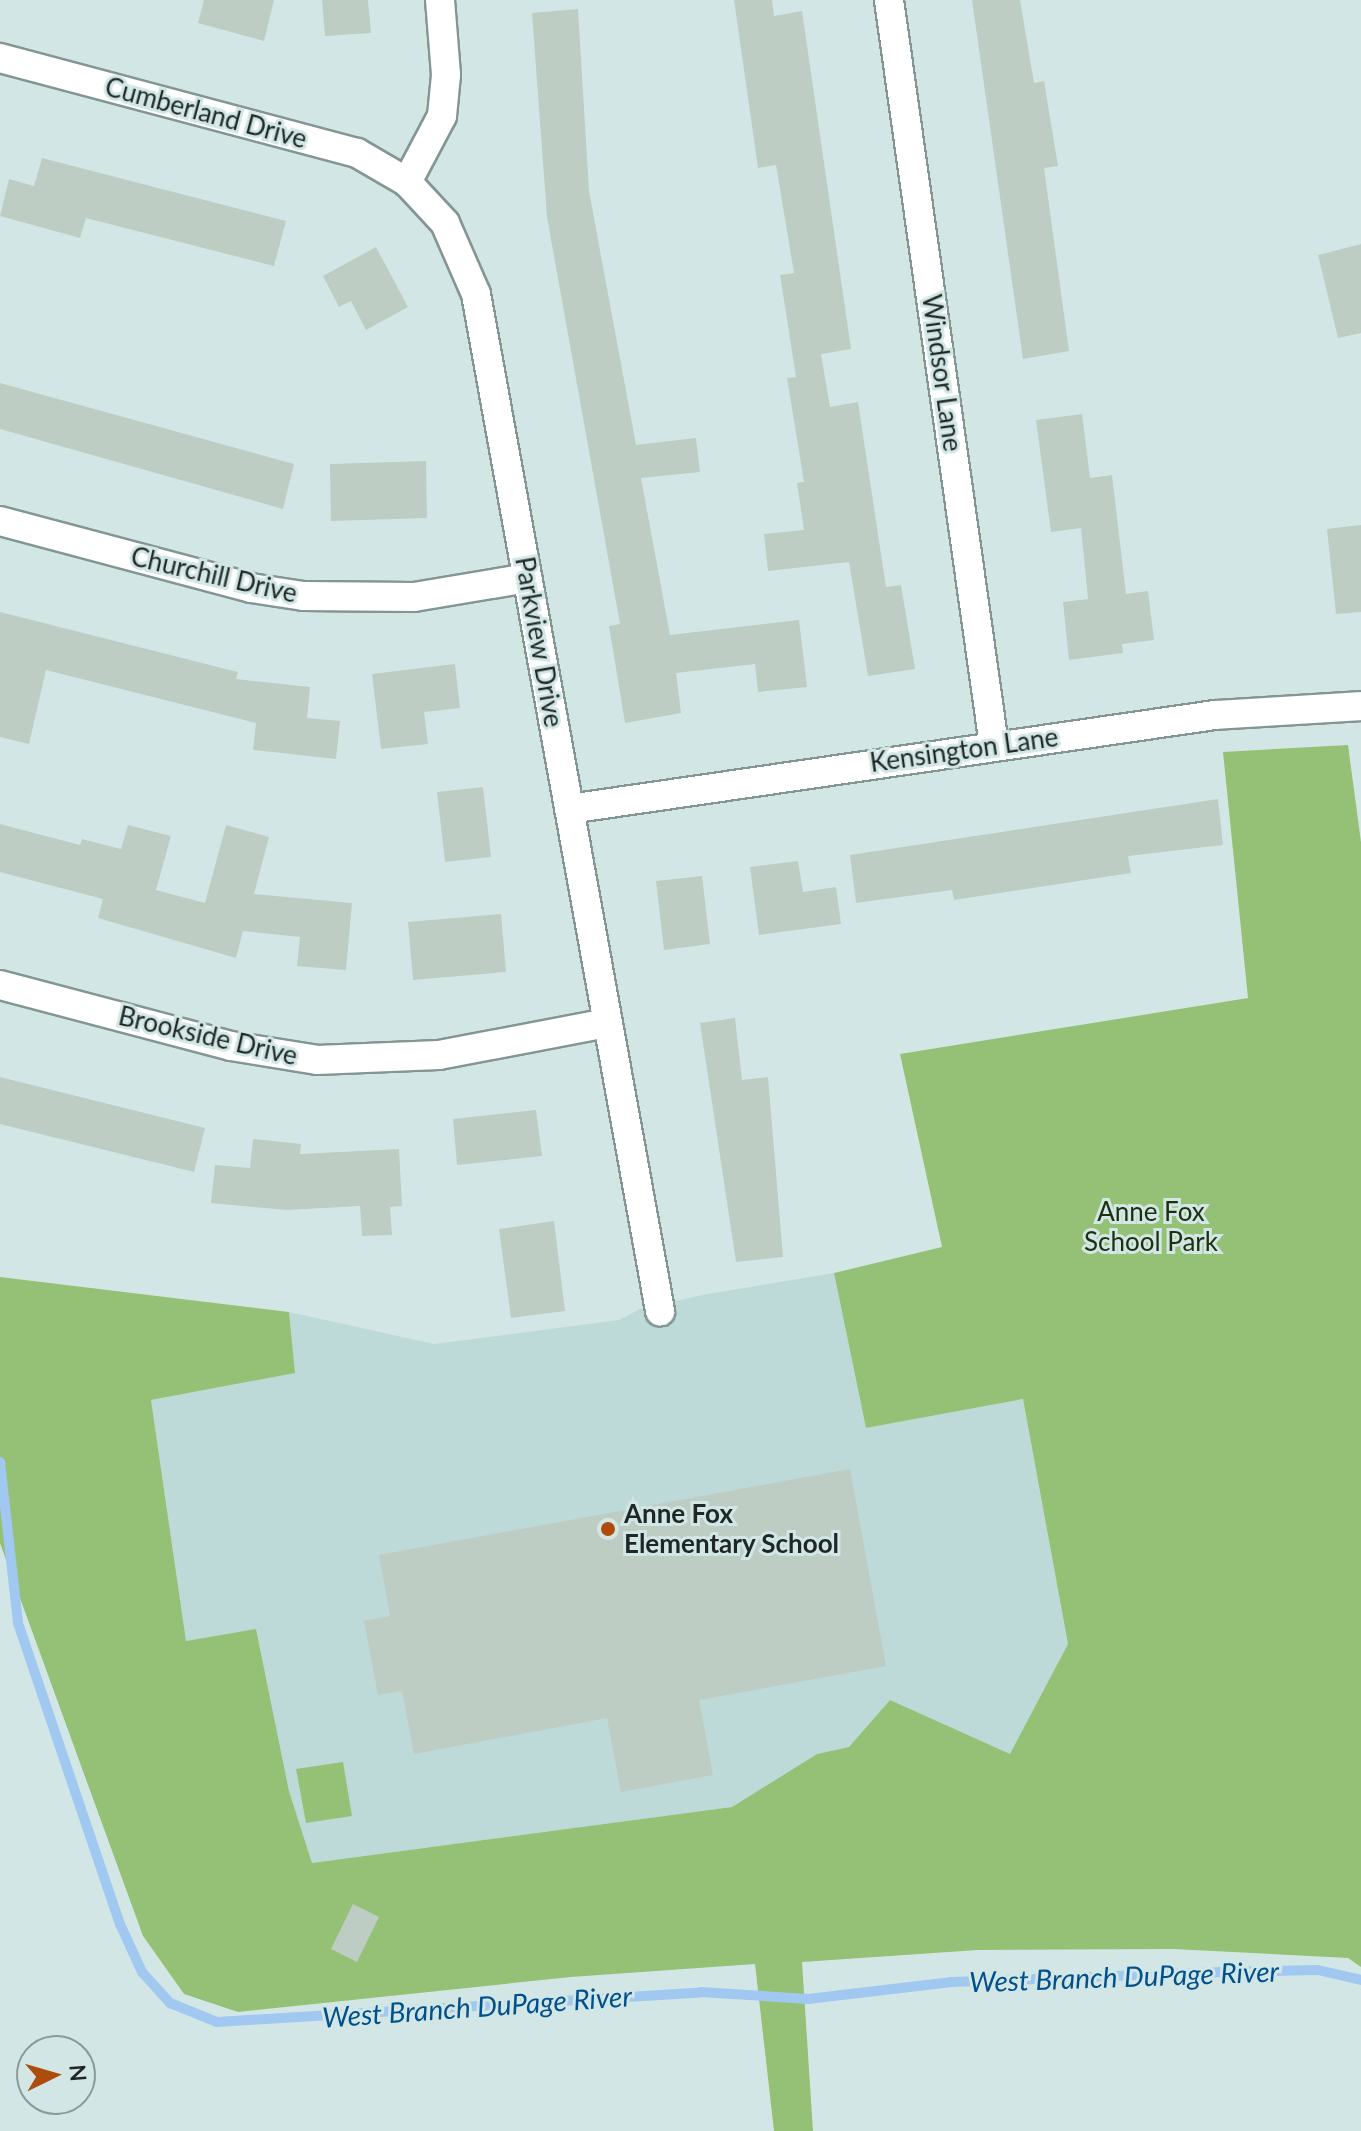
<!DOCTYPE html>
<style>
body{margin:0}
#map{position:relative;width:1361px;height:2131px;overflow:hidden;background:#d2e7e5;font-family:Lato,sans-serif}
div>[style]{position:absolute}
.built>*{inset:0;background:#bdd9d8}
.green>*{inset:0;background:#95c177}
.stream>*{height:10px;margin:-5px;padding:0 5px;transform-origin:5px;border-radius:5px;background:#a0c8f1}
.building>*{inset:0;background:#bdcdc4}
.roads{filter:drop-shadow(2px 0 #839694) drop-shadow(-2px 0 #839694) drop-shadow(0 2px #839694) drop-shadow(0 -2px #839694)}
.minor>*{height:28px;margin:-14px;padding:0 14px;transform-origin:14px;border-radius:14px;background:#fff}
.dots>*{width:22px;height:22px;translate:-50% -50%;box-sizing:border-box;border:4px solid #d2e7e5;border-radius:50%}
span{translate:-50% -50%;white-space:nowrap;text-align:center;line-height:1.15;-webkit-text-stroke:6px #d2e7e5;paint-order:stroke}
.street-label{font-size:26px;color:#1f2726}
.park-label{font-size:26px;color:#1d300e}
.poi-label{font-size:26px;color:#1f2726;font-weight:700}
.left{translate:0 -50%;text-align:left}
.water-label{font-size:28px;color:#00508d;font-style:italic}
.north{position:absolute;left:16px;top:2035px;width:80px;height:80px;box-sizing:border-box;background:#d2e7e5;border:2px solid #8a9a99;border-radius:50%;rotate:85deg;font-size:22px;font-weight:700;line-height:32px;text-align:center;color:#1f2726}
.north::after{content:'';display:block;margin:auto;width:28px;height:36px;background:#ae4c0d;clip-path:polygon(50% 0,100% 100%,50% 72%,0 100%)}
</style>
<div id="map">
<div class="built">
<div style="clip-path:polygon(834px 1273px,866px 1428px,1023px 1399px,1068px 1644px,1010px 1755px,890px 1700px,849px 1747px,817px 1754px,732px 1807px,312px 1863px,289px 1791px,256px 1630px,186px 1641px,151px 1400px,294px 1373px,289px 1312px,434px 1344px,619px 1320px,640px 1309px,702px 1295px)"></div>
</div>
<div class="green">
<div style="clip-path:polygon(1348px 745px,1361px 842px,1361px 1967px,1348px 1958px,1173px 1949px,978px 1950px,802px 1962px,813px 2131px,774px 2131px,755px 1964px,571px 1977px,238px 2012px,184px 1994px,143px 1936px,0 1543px,0 1277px,289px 1312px,295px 1373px,151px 1400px,186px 1641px,256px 1629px,289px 1791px,312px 1863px,732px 1807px,817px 1754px,849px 1747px,890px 1700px,1010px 1754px,1068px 1644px,1023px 1399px,866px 1428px,834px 1273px,942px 1247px,900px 1054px,1248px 998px,1223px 752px)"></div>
<div style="clip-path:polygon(343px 1762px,352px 1816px,306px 1823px,296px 1769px)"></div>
</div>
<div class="stream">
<div style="left:0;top:1462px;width:162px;rotate:83.6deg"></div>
<div style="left:18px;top:1623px;width:318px;rotate:71.3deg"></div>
<div style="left:120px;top:1924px;width:53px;rotate:65.4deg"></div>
<div style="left:142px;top:1972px;width:42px;rotate:47.9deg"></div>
<div style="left:170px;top:2003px;width:51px;rotate:22deg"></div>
<div style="left:217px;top:2022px;width:485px;rotate:-3.5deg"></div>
<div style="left:701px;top:1992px;width:107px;rotate:3.7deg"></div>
<div style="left:808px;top:1999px;width:145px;rotate:-6.7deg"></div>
<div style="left:952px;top:1982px;width:270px;rotate:-2.1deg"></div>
<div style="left:1222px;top:1972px;width:96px;rotate:-1.2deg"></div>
<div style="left:1318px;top:1970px;width:44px;rotate:13.1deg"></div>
</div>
<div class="building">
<div style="clip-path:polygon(204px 0,274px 0,264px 41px,198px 23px)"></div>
<div style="clip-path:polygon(322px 0,368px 0,371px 33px,325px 36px)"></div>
<div style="clip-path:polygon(734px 0,772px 0,774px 16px,802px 11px,851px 349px,821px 354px,830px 407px,858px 402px,886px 587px,901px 585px,915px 669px,868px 676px,849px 562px,768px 571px,764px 534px,804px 530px,797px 483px,804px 482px,787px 378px,796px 377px,780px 275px,794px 273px,776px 165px,758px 168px)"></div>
<div style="clip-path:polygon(972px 0,1020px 0,1034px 83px,1044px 81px,1058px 166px,1044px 168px,1069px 351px,1023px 359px)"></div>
<div style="clip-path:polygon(578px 9px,589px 191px,636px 445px,696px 438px,700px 472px,641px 478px,670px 635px,799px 620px,807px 687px,758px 692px,755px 664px,676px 673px,681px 713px,625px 723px,609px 626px,620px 624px,547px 217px,532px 13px)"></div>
<div style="clip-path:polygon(42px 158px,286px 221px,274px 266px,86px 218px,80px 238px,0 216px,9px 179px,34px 186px)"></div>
<div style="clip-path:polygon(1361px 244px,1361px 333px,1338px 338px,1318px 255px)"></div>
<div style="clip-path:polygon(376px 247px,408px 307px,366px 330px,351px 301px,339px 307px,323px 276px)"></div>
<div style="clip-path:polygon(0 383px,294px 464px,283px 509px,0 429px)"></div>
<div style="clip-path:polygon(1082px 414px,1090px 478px,1112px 475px,1126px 594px,1148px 591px,1154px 640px,1122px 644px,1123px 653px,1069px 660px,1063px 602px,1088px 599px,1081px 528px,1051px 532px,1036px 420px)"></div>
<div style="clip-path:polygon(426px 461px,427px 518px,331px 521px,330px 464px)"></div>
<div style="clip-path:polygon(1361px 525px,1361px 612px,1336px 614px,1327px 529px)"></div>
<div style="clip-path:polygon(0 612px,238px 672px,236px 679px,310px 687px,307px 718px,340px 721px,336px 759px,253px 750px,256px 723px,46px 670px,29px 744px,0 737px)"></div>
<div style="clip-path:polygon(455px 664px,460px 708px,424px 712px,428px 744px,381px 749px,372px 674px)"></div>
<div style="clip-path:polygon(483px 787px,491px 857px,445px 862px,437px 792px)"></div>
<div style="clip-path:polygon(1218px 799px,1223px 845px,1128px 856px,1131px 873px,954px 900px,952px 890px,856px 903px,850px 855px)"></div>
<div style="clip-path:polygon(0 824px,80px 845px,82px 839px,121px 849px,128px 825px,171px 836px,156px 890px,205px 903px,226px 825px,269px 837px,254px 894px,352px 903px,346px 970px,297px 966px,300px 937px,243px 931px,236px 958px,98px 918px,103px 899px,0 872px)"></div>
<div style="clip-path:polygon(798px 861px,803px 892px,836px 887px,841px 924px,759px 935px,750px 867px)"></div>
<div style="clip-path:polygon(702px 876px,710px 944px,664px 950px,656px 881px)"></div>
<div style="clip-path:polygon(501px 914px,506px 972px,413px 980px,408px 922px)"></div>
<div style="clip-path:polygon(735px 1018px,742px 1080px,768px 1077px,783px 1257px,736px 1262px,700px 1023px)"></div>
<div style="clip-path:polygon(0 1077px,205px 1128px,194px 1172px,0 1124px)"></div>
<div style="clip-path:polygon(536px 1110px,542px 1156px,457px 1165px,453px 1119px)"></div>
<div style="clip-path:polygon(253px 1139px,301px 1144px,300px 1154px,399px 1149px,402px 1206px,390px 1207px,392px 1235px,362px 1236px,360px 1206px,287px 1210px,211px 1203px,215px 1165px,250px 1168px)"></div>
<div style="clip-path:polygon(554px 1221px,565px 1311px,511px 1318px,499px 1229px)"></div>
<div style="clip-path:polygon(850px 1469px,886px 1666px,699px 1700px,713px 1775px,621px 1792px,607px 1718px,414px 1754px,402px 1691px,378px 1695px,364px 1621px,390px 1616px,379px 1555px)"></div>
<div style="clip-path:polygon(353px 1904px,379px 1917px,357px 1962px,331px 1949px)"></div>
</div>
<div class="roads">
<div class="minor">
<div style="left:440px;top:0;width:75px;rotate:85.4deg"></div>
<div style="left:446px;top:75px;width:41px;rotate:95.6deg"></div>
<div style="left:442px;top:116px;width:75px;rotate:117.9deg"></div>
<div style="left:407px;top:182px;width:56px;rotate:47.2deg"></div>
<div style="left:445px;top:223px;width:77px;rotate:66.4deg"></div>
<div style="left:476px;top:294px;width:1034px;rotate:79.74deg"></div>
<div style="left:889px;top:0;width:752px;rotate:81.98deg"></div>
<div style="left:0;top:58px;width:369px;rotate:14.9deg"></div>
<div style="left:357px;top:153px;width:58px;rotate:30.1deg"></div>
<div style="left:0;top:521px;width:260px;rotate:14.9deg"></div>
<div style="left:251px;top:588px;width:53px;rotate:8.7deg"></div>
<div style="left:303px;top:596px;width:111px;rotate:0.5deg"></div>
<div style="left:414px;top:597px;width:115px;rotate:-9.5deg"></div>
<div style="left:569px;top:809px;width:653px;rotate:-8.28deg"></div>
<div style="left:1215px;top:715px;width:146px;rotate:-3.5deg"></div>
<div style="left:0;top:985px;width:239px;rotate:14.8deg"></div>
<div style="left:231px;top:1046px;width:87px;rotate:9.2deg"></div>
<div style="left:317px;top:1060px;width:122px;rotate:-2.3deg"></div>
<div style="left:439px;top:1055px;width:171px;rotate:-10.8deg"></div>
</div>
</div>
<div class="dots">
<div style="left:608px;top:1529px;background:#ae4c0d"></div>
</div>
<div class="street-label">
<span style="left:206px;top:113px;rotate:15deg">Cumberland Drive</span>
<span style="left:942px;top:373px;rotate:82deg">Windsor Lane</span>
<span style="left:214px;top:575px;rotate:13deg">Churchill Drive</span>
<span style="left:539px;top:642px;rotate:80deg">Parkview Drive</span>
<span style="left:964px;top:750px;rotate:-8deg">Kensington Lane</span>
<span style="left:208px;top:1036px;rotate:13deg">Brookside Drive</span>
</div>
<div class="park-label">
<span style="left:1151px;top:1227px">Anne Fox<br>School Park</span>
</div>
<div class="poi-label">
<span class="left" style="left:624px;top:1529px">Anne Fox<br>Elementary School</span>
</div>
<div class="water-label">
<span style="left:1124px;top:1976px;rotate:-2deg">West Branch DuPage River</span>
<span style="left:477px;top:2006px;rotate:-4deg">West Branch DuPage River</span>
</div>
<div class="north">N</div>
</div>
